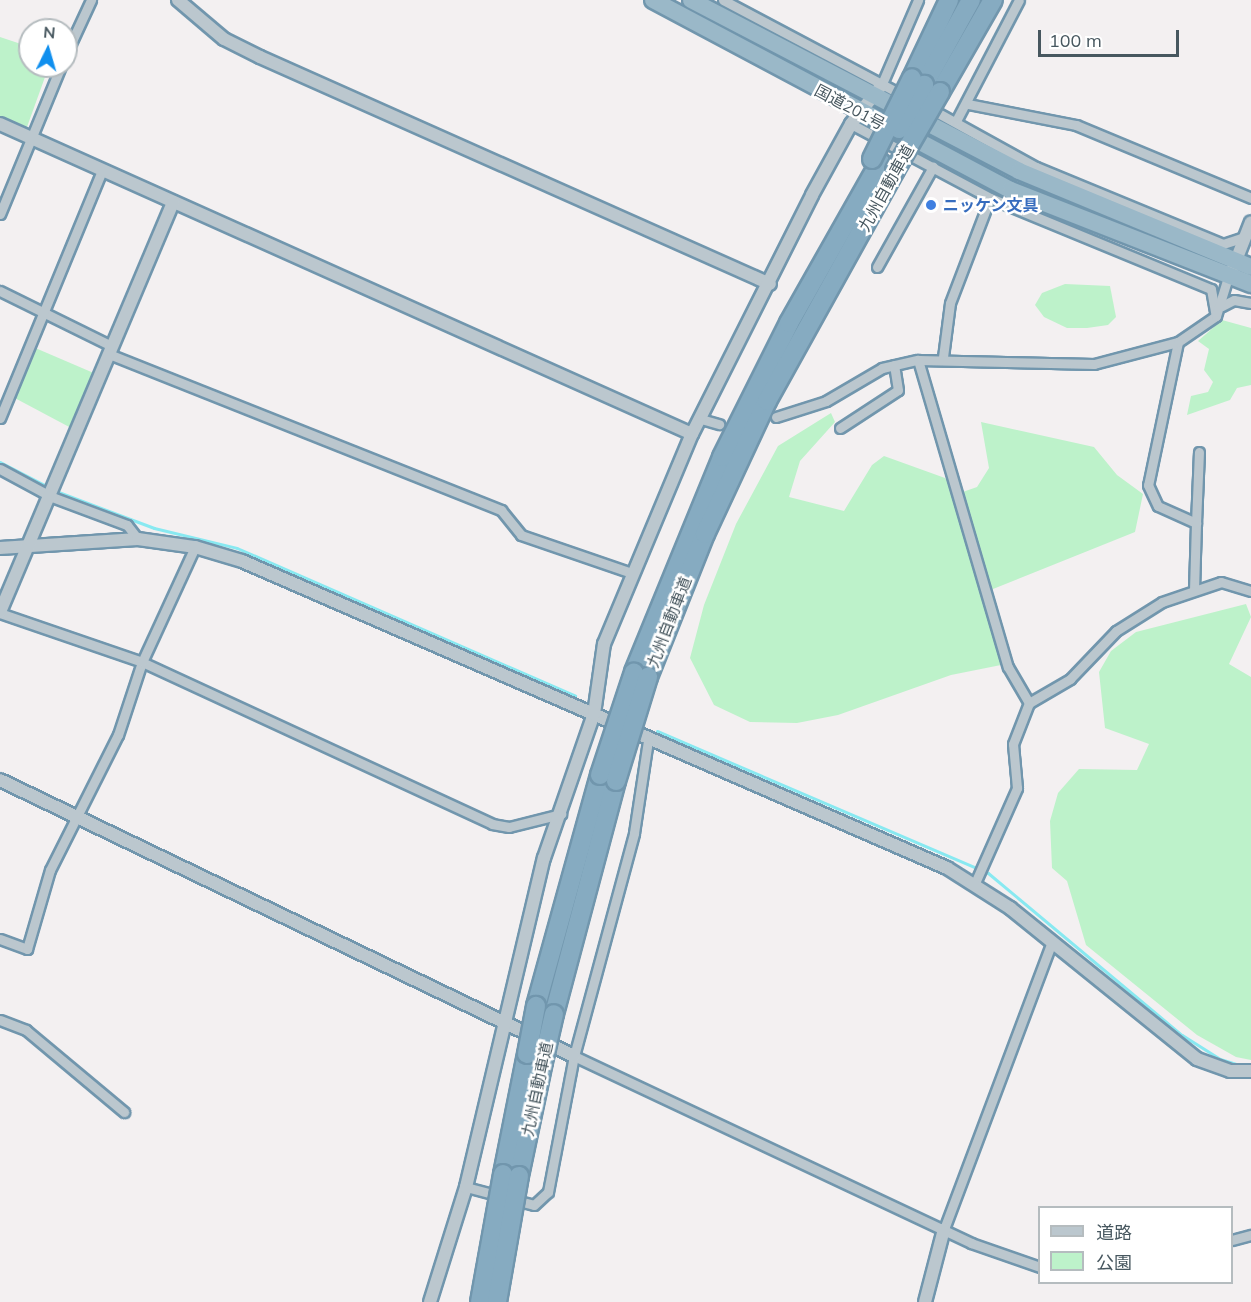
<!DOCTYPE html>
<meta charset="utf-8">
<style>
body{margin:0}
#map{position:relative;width:1251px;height:1302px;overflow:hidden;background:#f3f0f1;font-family:Mulish,"Noto Sans JP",sans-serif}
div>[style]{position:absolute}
.green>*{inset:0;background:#bdf2ca}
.stream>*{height:3px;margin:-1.5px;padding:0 1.5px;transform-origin:1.5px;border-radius:1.5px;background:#88e9f1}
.roads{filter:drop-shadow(2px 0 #7196ad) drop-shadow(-2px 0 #7196ad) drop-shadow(0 2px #7196ad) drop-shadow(0 -2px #7196ad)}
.minor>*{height:9px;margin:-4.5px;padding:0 4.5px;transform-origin:4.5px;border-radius:4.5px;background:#bbc7ce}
.tertiary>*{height:12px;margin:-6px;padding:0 6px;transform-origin:6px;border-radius:6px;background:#bbc7ce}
.trunk>*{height:16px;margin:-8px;padding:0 8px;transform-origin:8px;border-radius:8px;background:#9ab8c8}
.motorway>*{height:18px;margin:-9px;padding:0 9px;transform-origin:9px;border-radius:9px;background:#86abc1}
.bridges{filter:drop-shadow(2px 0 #7196ad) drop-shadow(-2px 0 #7196ad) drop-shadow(0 2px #7196ad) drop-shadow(0 -2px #7196ad)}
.motorway-bridge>*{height:18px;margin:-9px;padding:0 9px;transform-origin:9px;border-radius:9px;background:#86abc1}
.dots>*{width:16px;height:16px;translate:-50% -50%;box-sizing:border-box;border:3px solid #fff;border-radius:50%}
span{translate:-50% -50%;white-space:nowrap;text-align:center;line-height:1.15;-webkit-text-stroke:5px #fff;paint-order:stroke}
.street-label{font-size:16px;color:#47575f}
.shop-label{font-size:16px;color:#366cbe;font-weight:700}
.left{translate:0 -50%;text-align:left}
.legend{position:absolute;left:1038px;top:1206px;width:195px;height:78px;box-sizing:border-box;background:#fff;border:2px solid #b5bcbf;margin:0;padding:8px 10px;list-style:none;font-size:18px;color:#47575f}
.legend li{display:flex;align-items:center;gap:12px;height:30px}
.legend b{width:30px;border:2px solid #b5bcbf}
.north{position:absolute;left:18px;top:18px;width:60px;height:60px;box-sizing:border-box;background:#fff;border:2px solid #b5bcbf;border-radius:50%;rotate:5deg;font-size:16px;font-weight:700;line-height:24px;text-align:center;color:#47575f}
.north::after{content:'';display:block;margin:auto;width:21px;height:27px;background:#108fee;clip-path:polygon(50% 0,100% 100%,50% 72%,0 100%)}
.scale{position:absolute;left:1038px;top:30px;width:141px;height:27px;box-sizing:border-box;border:3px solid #47575f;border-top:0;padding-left:8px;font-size:18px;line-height:21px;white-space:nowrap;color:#47575f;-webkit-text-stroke:4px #fff;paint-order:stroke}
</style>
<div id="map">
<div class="green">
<div style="clip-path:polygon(0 37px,30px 47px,30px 66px,49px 66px,27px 127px,0 116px)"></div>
<div style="clip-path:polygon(1065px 284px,1110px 286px,1116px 317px,1108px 325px,1087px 328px,1067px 328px,1044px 317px,1035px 305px,1042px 293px)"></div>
<div style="clip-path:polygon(1222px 320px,1251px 328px,1251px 385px,1237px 388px,1230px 400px,1187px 415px,1191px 396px,1208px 392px,1213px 382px,1204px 370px,1209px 349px,1198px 341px)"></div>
<div style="clip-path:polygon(33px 347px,96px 374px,73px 429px,11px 396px)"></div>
<div style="clip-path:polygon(831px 413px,835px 422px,800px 461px,789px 497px,844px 511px,872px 465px,884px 456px,945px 478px,957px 494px,977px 487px,989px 468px,981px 422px,1094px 447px,1117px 475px,1143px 494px,1135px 532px,983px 593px,1001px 665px,951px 675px,838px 715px,797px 723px,750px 722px,714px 705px,690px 658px,704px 605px,736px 524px,778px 446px)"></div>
<div style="clip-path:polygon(1246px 604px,1251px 617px,1229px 664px,1251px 677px,1251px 1060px,1236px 1057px,1197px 1035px,1086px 945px,1067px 881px,1052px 868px,1050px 821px,1058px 793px,1079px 769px,1137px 770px,1149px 744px,1105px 728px,1099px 672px,1111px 651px,1136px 632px)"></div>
</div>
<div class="stream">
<div style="left:0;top:462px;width:54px;rotate:27.5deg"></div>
<div style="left:53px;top:490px;width:108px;rotate:20.6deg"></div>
<div style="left:154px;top:528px;width:85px;rotate:13.5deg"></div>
<div style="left:237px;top:548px;width:369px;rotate:23.6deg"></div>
<div style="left:657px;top:731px;width:360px;rotate:23.2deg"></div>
<div style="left:988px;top:873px;width:253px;rotate:39.9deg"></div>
<div style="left:1182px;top:1035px;width:45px;rotate:32.3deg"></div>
<div style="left:1220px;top:1059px;width:31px;rotate:17deg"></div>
</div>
<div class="roads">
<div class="minor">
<div style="left:723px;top:0;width:207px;rotate:27.9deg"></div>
<div style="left:66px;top:54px;width:60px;rotate:-65.2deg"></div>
<div style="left:881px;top:86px;width:94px;rotate:-66.7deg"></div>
<div style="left:968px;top:104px;width:110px;rotate:11deg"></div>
<div style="left:1076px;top:125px;width:190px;rotate:22.6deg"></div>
<div style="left:929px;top:108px;width:122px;rotate:28.9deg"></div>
<div style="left:1036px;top:167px;width:202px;rotate:22.4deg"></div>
<div style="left:1223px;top:244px;width:23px;rotate:-18deg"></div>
<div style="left:956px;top:121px;width:136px;rotate:-62.5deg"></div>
<div style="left:851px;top:124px;width:157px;rotate:28deg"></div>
<div style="left:990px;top:198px;width:239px;rotate:22.4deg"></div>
<div style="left:1211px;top:289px;width:27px;rotate:80deg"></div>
<div style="left:0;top:214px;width:160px;rotate:-67.6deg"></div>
<div style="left:877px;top:267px;width:115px;rotate:-60.8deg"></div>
<div style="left:0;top:291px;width:125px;rotate:26.2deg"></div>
<div style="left:1222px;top:306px;width:13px;rotate:-27deg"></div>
<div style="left:1234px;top:300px;width:17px;rotate:10deg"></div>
<div style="left:1178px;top:342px;width:146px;rotate:101.8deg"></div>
<div style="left:1148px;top:485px;width:23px;rotate:65deg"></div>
<div style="left:1158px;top:506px;width:42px;rotate:24.1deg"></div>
<div style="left:1196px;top:523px;width:67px;rotate:91.7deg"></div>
<div style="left:109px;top:354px;width:422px;rotate:21.7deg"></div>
<div style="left:501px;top:510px;width:32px;rotate:51deg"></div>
<div style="left:521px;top:535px;width:117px;rotate:18.9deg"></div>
<div style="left:943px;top:357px;width:54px;rotate:-82.6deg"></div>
<div style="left:950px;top:303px;width:112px;rotate:-69.1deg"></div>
<div style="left:918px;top:360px;width:320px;rotate:73.7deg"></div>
<div style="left:1008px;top:667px;width:42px;rotate:59.7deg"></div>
<div style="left:776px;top:417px;width:52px;rotate:-17.7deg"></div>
<div style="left:826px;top:401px;width:65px;rotate:-30.5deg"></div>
<div style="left:882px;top:368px;width:37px;rotate:-13deg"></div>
<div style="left:918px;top:360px;width:176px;rotate:1.3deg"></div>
<div style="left:1094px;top:364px;width:87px;rotate:-14.7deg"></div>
<div style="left:1178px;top:342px;width:46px;rotate:-34.4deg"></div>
<div style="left:1216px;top:316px;width:41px;rotate:-72.9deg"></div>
<div style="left:0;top:418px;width:268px;rotate:-67.6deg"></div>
<div style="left:701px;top:419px;width:19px;rotate:16deg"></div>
<div style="left:840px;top:428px;width:69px;rotate:-33.2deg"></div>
<div style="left:898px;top:390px;width:25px;rotate:-99deg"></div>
<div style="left:0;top:469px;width:59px;rotate:28.3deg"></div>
<div style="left:52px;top:497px;width:80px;rotate:20.5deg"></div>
<div style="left:127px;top:525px;width:18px;rotate:52deg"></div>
<div style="left:1196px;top:523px;width:71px;rotate:-87.6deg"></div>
<div style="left:0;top:613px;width:150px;rotate:19deg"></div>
<div style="left:142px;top:662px;width:386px;rotate:24.8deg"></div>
<div style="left:492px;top:824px;width:17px;rotate:10deg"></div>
<div style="left:509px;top:827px;width:54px;rotate:-14deg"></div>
<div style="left:975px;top:883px;width:104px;rotate:-66.1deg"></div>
<div style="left:1017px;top:788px;width:44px;rotate:-95.2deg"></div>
<div style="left:1013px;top:744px;width:44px;rotate:-68.7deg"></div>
<div style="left:1029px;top:703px;width:48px;rotate:-30.3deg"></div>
<div style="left:1070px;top:679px;width:66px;rotate:-46.2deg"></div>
<div style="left:1116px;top:631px;width:54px;rotate:-32.2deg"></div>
<div style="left:1162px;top:602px;width:62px;rotate:-18.7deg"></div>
<div style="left:1221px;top:582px;width:31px;rotate:17deg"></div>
<div style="left:0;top:939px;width:29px;rotate:20deg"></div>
<div style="left:27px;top:949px;width:82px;rotate:-73.8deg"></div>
<div style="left:50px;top:870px;width:151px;rotate:-63.3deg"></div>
<div style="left:118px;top:735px;width:77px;rotate:-71.8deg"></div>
<div style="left:142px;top:662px;width:127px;rotate:-65.3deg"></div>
<div style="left:0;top:1020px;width:28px;rotate:21deg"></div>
<div style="left:26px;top:1030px;width:128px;rotate:39.9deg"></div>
<div style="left:574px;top:1056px;width:439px;rotate:25.2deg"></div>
<div style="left:971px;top:1243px;width:73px;rotate:19.2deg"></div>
<div style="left:466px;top:1187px;width:70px;rotate:14.8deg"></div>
<div style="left:534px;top:1205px;width:19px;rotate:-43deg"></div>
<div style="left:548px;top:1192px;width:138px;rotate:-79.2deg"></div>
<div style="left:574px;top:1056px;width:231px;rotate:-74.9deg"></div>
<div style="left:634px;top:833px;width:94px;rotate:-81.4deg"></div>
<div style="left:944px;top:1229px;width:307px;rotate:-69.4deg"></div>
<div style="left:1232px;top:1240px;width:20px;rotate:-15deg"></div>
</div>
<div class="tertiary">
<div style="left:178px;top:0;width:60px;rotate:40.3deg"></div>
<div style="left:224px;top:39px;width:40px;rotate:26.6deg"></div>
<div style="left:260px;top:57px;width:558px;rotate:23.99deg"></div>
<div style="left:0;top:124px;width:758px;rotate:24.13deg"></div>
<div style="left:1233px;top:268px;width:49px;rotate:-68.6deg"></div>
<div style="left:0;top:548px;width:138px;rotate:-3.7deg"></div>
<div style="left:138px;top:539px;width:58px;rotate:8deg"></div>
<div style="left:195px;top:547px;width:49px;rotate:16.6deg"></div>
<div style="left:242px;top:561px;width:769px;rotate:23.53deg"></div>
<div style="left:947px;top:868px;width:75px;rotate:32.4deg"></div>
<div style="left:1010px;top:908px;width:240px;rotate:38.9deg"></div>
<div style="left:1197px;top:1059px;width:35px;rotate:20deg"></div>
<div style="left:1230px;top:1071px;width:21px"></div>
<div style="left:0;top:612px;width:445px;rotate:-67.1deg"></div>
<div style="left:0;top:780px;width:637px;rotate:25.68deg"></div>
<div style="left:430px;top:1302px;width:121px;rotate:-72.6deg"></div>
<div style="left:466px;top:1187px;width:338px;rotate:-76.7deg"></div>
<div style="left:544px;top:858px;width:152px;rotate:-70.9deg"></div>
<div style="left:594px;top:714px;width:71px;rotate:-81.9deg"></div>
<div style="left:604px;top:644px;width:228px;rotate:-67.3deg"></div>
<div style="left:692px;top:434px;width:267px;rotate:-63.3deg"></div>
<div style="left:812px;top:195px;width:81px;rotate:-61.2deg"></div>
<div style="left:851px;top:124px;width:48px;rotate:-51.7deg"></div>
<div style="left:925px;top:1302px;width:75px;rotate:-75.4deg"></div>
</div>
<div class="trunk">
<div style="left:653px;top:0;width:405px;rotate:28deg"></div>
<div style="left:1011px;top:190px;width:258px;rotate:21.4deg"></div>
<div style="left:691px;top:0;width:370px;rotate:27.5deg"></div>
<div style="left:1019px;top:171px;width:251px;rotate:22.5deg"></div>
</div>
<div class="motorway">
<div style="left:912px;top:78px;width:86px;rotate:-64.6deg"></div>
<div style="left:924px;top:85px;width:97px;rotate:-61.1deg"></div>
<div style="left:940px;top:92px;width:106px;rotate:-60.1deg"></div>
<div style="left:634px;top:672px;width:232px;rotate:-67.7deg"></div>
<div style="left:722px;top:457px;width:150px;rotate:-63.4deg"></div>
<div style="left:789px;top:323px;width:185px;rotate:-60.5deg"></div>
<div style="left:648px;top:677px;width:154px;rotate:-68.3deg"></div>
<div style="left:705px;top:534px;width:147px;rotate:-65deg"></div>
<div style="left:767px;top:401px;width:264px;rotate:-61deg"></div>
<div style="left:536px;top:1006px;width:240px;rotate:-74.5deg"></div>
<div style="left:554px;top:1014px;width:241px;rotate:-75.1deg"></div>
<div style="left:503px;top:1174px;width:122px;rotate:-78.7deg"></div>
<div style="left:519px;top:1176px;width:116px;rotate:-78.1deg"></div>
</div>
</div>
<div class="bridges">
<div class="motorway-bridge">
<div style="left:899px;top:129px;width:51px;rotate:-60.4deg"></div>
<div style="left:872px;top:159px;width:90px;rotate:-63.7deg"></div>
<div style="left:895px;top:170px;width:90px;rotate:-60deg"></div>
<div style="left:600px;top:775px;width:108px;rotate:-71.7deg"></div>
<div style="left:616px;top:781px;width:109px;rotate:-72.9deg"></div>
<div style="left:527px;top:1054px;width:49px;rotate:-79.4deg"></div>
<div style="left:543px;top:1062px;width:49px;rotate:-77.1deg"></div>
<div style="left:480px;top:1302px;width:130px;rotate:-79.8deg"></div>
<div style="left:497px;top:1302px;width:128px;rotate:-80.1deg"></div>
</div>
</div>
<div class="dots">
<div style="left:931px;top:205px;background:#3f7fe0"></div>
</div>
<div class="street-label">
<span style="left:850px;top:107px;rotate:28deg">国道201号</span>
<span style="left:886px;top:188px;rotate:-61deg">九州自動車道</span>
<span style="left:669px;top:622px;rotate:-69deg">九州自動車道</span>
<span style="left:537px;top:1089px;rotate:-78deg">九州自動車道</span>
</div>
<div class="shop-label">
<span class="left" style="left:943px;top:205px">ニッケン文具</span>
</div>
<ul class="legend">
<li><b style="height:8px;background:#bbc7ce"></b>道路</li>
<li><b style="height:16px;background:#bdf2ca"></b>公園</li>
</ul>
<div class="north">N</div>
<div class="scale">100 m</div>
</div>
